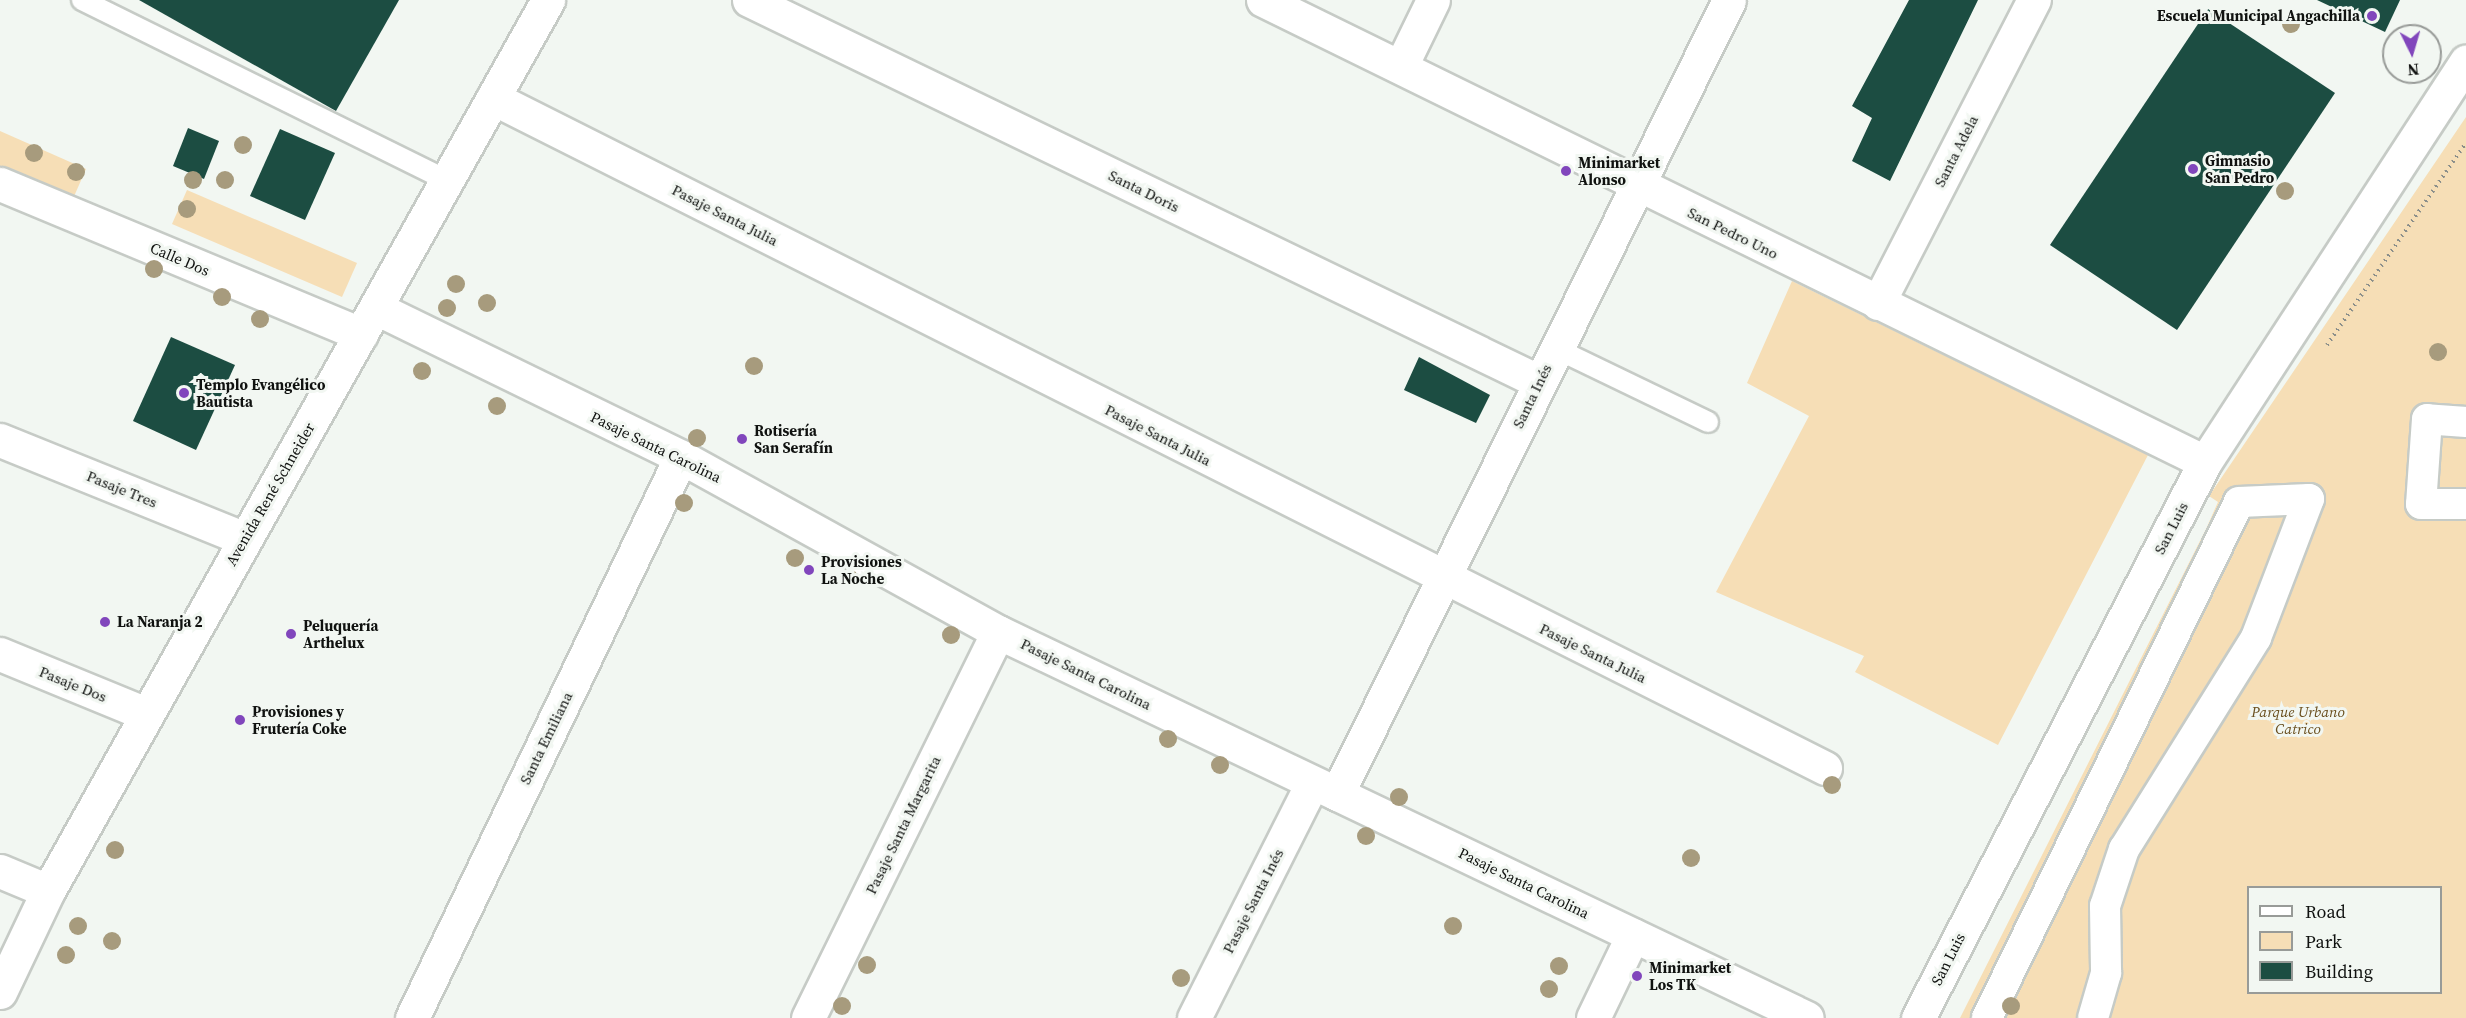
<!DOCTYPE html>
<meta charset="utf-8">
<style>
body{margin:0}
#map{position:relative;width:2466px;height:1018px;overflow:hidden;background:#f2f7f2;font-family:"Source Serif 4",serif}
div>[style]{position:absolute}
.green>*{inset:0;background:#f6deb6}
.building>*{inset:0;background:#1c4d42}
.path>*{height:4px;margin-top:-2px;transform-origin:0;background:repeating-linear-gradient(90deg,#8a8e8a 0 1.5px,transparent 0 6px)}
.roads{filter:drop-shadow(2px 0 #c6cbc6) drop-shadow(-2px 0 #c6cbc6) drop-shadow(0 2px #c6cbc6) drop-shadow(0 -2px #c6cbc6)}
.service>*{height:20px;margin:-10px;padding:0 10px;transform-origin:10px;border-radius:10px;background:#fff}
.pedestrian>*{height:30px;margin:-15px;padding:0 15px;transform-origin:15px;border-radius:15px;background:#fff}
.minor>*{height:33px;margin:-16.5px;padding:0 16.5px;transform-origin:16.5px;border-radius:16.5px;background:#fff}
.tertiary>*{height:33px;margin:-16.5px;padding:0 16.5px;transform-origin:16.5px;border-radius:16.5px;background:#fff}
.secondary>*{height:33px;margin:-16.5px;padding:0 16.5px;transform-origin:16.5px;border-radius:16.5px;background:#fff}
.trees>*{width:18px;height:18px;margin:-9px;border-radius:50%;background:#a79b7d}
.dots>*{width:16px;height:16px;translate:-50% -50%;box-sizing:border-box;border:3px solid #f2f7f2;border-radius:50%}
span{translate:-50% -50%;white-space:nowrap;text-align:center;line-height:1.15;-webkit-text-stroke:6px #f2f7f2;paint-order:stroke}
.poi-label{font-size:15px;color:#101210;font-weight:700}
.right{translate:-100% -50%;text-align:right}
.left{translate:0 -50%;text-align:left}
.street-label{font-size:15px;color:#101210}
.park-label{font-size:15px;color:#6a4f1e;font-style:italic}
.legend{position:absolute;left:2247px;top:886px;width:195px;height:108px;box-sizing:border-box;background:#f2f7f2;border:2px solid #989b98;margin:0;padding:8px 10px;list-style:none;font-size:18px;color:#101210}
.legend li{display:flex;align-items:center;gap:12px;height:30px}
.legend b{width:30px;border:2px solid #989b98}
.north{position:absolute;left:2382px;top:24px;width:60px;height:60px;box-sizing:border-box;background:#f2f7f2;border:2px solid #989b98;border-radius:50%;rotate:175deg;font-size:16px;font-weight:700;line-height:24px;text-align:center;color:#101210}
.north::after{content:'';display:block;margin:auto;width:21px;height:27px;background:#8146bc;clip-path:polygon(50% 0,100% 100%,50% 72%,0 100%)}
</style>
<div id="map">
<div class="green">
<div style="clip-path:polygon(evenodd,2466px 117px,2466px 1018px,1960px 1018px,2206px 529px,2218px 502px,2209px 496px,2466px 117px,2248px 888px,2440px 888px,2440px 992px,2248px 992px,2248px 888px)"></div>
<div style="clip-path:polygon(0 131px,86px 169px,72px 201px,0 170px)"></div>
<div style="clip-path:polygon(187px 190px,357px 263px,342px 297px,172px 224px)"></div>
<div style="clip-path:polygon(1792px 281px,2148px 455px,1998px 745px,1855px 672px,1864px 656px,1716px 592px,1809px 416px,1747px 383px)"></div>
</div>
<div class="building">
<div style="clip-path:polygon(139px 0,399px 0,336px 111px)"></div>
<div style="clip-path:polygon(1909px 0,1978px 0,1890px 181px,1852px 161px,1872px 118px,1852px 106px)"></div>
<div style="clip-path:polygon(2317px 0,2400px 0,2385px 32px)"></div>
<div style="clip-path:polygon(2208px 9px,2335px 93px,2177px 330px,2050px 245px)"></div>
<div style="clip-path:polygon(188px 128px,219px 141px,204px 179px,173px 166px)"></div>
<div style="clip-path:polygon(280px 129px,335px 153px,305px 220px,250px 196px)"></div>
<div style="clip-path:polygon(171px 337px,235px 365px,196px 450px,133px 421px)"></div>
<div style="clip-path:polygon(1419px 357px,1490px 395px,1476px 423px,1404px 390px)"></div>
</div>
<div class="path">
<div style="left:2327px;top:345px;width:245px;rotate:-55.5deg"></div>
</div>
<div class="roads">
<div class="service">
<div style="left:82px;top:0;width:407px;rotate:26.3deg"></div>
<div style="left:1555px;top:348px;width:170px;rotate:25.8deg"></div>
</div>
<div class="pedestrian">
<div style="left:2466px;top:422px;width:39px;rotate:-176deg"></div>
<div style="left:2427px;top:419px;width:85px;rotate:94deg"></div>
<div style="left:2421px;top:504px;width:45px"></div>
<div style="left:1987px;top:1018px;width:574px;rotate:-63.97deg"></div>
<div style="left:2239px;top:502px;width:70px;rotate:-2.5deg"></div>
<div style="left:2309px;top:499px;width:149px;rotate:110.9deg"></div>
<div style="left:2256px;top:638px;width:249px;rotate:122deg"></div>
<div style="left:2124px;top:849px;width:60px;rotate:108.4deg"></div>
<div style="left:2105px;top:906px;width:67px;rotate:89.1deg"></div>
<div style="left:2106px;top:973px;width:47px;rotate:106.1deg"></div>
</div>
<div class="minor">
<div style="left:749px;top:0;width:878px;rotate:25.78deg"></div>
<div style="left:1263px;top:0;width:1049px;rotate:26.13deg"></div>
<div style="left:1401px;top:66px;width:73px;rotate:-64.1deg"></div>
<div style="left:493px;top:98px;width:1491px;rotate:26.7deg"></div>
<div style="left:0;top:184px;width:391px;rotate:22.6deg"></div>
<div style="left:1878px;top:303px;width:341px;rotate:-62.8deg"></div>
<div style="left:376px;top:308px;width:339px;rotate:26deg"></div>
<div style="left:681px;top:457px;width:362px;rotate:28.9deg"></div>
<div style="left:998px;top:632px;width:896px;rotate:25.51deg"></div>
<div style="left:0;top:440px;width:264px;rotate:22deg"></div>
<div style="left:0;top:654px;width:158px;rotate:22.3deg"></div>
<div style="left:1337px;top:794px;width:885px;rotate:-63.72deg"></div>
<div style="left:0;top:871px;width:52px;rotate:22.6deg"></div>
<div style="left:412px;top:1018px;width:622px;rotate:-64.38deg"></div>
<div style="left:808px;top:1018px;width:430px;rotate:-63.8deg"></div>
<div style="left:1194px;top:1018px;width:263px;rotate:-63.3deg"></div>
<div style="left:1593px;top:1018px;width:92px;rotate:-64.3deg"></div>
</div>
<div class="tertiary">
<div style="left:1918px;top:1018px;width:626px;rotate:-62.7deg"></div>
<div style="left:2205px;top:462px;width:478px;rotate:-56.9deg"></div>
</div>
<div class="secondary">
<div style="left:0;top:992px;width:112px;rotate:-64.6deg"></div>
<div style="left:48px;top:891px;width:1022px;rotate:-60.7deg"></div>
</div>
</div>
<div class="trees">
<div style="left:2291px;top:24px"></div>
<div style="left:243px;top:145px"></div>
<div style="left:34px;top:153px"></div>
<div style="left:76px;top:172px"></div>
<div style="left:193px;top:180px"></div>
<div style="left:225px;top:180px"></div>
<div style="left:2285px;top:191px"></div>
<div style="left:187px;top:209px"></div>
<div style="left:154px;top:269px"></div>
<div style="left:456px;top:284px"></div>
<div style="left:222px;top:297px"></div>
<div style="left:487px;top:303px"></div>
<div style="left:447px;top:308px"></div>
<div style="left:260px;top:319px"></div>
<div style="left:2438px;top:352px"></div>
<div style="left:754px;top:366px"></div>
<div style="left:422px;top:371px"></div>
<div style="left:497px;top:406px"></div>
<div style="left:697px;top:438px"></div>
<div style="left:684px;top:503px"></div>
<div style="left:795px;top:558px"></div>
<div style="left:849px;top:578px"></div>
<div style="left:951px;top:635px"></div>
<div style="left:1168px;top:739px"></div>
<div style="left:1220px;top:765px"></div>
<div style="left:1832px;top:785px"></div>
<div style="left:1399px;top:797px"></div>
<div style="left:1366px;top:836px"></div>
<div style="left:115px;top:850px"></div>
<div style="left:1691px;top:858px"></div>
<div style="left:78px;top:926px"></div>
<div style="left:1453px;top:926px"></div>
<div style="left:112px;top:941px"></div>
<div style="left:66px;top:955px"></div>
<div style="left:867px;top:965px"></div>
<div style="left:1559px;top:966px"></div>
<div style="left:1181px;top:978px"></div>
<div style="left:1549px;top:989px"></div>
<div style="left:842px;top:1006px"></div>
<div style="left:2011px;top:1006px"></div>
</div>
<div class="dots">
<div style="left:2372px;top:16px;background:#8146bc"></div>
<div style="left:2193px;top:169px;background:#8146bc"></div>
<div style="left:1566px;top:171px;background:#8146bc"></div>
<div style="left:184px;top:393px;background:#8146bc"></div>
<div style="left:742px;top:439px;background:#8146bc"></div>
<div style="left:809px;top:570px;background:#8146bc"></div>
<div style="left:105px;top:622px;background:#8146bc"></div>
<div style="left:291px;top:634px;background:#8146bc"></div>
<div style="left:240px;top:720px;background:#8146bc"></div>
<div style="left:1637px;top:976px;background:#8146bc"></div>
</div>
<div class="poi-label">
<span class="right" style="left:2360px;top:16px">Escuela Municipal Angachilla</span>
<span class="left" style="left:2205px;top:169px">Gimnasio<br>San Pedro</span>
<span class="left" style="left:1578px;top:171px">Minimarket<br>Alonso</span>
<span class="left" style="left:196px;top:393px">Templo Evangélico<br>Bautista</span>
<span class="left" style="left:754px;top:439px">Rotisería<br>San Serafín</span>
<span class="left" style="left:821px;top:570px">Provisiones<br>La Noche</span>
<span class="left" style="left:117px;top:622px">La Naranja 2</span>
<span class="left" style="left:303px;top:634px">Peluquería<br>Arthelux</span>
<span class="left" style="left:252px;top:720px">Provisiones y<br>Frutería Coke</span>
<span class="left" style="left:1649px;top:976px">Minimarket<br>Los TK</span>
</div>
<div class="street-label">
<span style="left:1956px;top:151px;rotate:-63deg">Santa Adela</span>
<span style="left:1144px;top:191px;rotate:26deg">Santa Doris</span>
<span style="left:725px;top:215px;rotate:27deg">Pasaje Santa Julia</span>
<span style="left:1733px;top:233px;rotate:26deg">San Pedro Uno</span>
<span style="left:180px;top:259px;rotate:23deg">Calle Dos</span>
<span style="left:1532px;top:396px;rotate:-64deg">Santa Inés</span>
<span style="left:1158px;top:435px;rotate:27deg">Pasaje Santa Julia</span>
<span style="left:656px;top:447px;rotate:26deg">Pasaje Santa Carolina</span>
<span style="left:122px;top:489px;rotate:22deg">Pasaje Tres</span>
<span style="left:270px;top:494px;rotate:-60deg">Avenida René Schneider</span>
<span style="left:2171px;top:528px;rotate:-63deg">San Luis</span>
<span style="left:1593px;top:653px;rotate:26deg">Pasaje Santa Julia</span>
<span style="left:1086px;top:674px;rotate:26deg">Pasaje Santa Carolina</span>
<span style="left:73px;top:684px;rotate:22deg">Pasaje Dos</span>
<span style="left:546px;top:738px;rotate:-64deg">Santa Emiliana</span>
<span style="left:903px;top:825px;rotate:-64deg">Pasaje Santa Margarita</span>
<span style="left:1524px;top:883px;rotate:26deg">Pasaje Santa Carolina</span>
<span style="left:1253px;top:901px;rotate:-63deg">Pasaje Santa Inés</span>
<span style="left:1948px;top:959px;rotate:-63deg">San Luis</span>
</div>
<div class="park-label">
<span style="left:2298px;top:720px">Parque Urbano<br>Catrico</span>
</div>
<ul class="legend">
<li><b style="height:8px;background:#fff"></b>Road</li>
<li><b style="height:16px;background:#f6deb6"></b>Park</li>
<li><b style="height:16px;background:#1c4d42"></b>Building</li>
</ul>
<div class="north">N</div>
</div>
